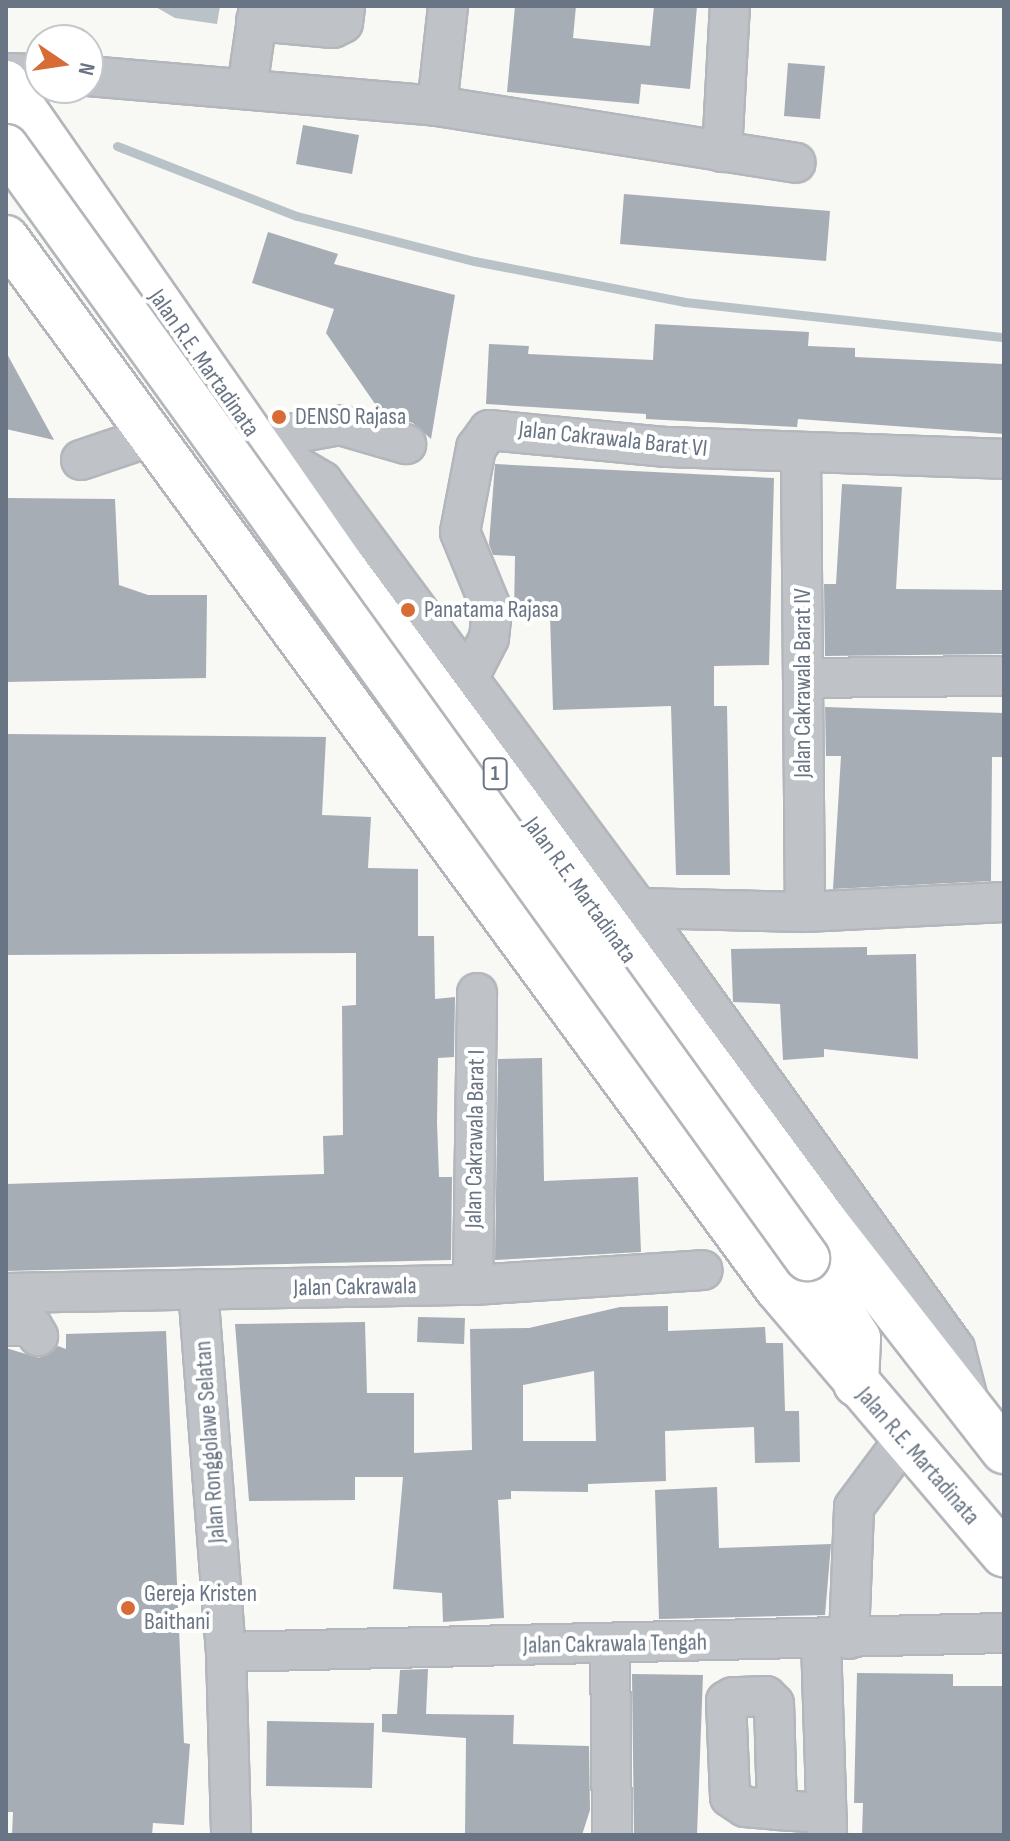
<!DOCTYPE html>
<style>
body{margin:0}
#map{position:relative;width:1010px;height:1841px;overflow:hidden;background:#f8f8f5;font-family:"Sofia Sans Condensed",sans-serif}
div>[style]{position:absolute}
.water>*{inset:0;background:#b9c2c7}
.stream>*{height:9px;margin:-4.5px;padding:0 4.5px;transform-origin:4.5px;border-radius:4.5px;background:#b9c2c7}
.building>*{inset:0;background:#a7adb4}
.roads{filter:drop-shadow(2px 0 #b3b6ba) drop-shadow(-2px 0 #b3b6ba) drop-shadow(0 2px #b3b6ba) drop-shadow(0 -2px #b3b6ba)}
.minor>*{height:38px;margin:-19px;padding:0 19px;transform-origin:19px;border-radius:19px;background:#bfc3c7}
.highway>*{height:44px;margin:-22px;padding:0 22px;transform-origin:22px;border-radius:22px;background:#fff}
.bridges{filter:drop-shadow(2px 0 #b3b6ba) drop-shadow(-2px 0 #b3b6ba) drop-shadow(0 2px #b3b6ba) drop-shadow(0 -2px #b3b6ba)}
.highway-bridge>*{height:44px;margin:-22px;padding:0 22px;transform-origin:22px;border-radius:22px;background:#fff}
.dots>*{width:22px;height:22px;translate:-50% -50%;box-sizing:border-box;border:4px solid #fff;border-radius:50%}
span{translate:-50% -50%;white-space:nowrap;text-align:center;line-height:1.15;-webkit-text-stroke:8px #fff;paint-order:stroke}
.shield-label span{padding:2px 6px;background:#fff;border:2px solid;border-radius:6px;-webkit-text-stroke-width:0}
.shield-label{font-size:22px;color:#697584;font-weight:700}
.street-label{font-size:24px;color:#697584}
.poi-label{font-size:24px;color:#697584}
.left{translate:0 -50%;text-align:left}
.frame{position:absolute;inset:0;border:8px solid #697584;pointer-events:none}
.north{position:absolute;left:24px;top:24px;width:80px;height:80px;box-sizing:border-box;background:#fff;border:2px solid #c3c8ce;border-radius:50%;rotate:103deg;font-size:22px;font-weight:700;line-height:32px;text-align:center;color:#697584}
.north::after{content:'';display:block;margin:auto;width:28px;height:36px;background:#d76c36;clip-path:polygon(50% 0,100% 100%,50% 72%,0 100%)}
</style>
<div id="map">
<div class="water">
<div style="clip-path:polygon(154px 6px,220px 6px,217px 24px,175px 18px)"></div>
</div>
<div class="stream">
<div style="left:117px;top:146px;width:193px;rotate:21.3deg"></div>
<div style="left:297px;top:216px;width:183px;rotate:14.3deg"></div>
<div style="left:474px;top:261px;width:215px;rotate:11deg"></div>
<div style="left:685px;top:302px;width:321px;rotate:6.3deg"></div>
</div>
<div class="building">
<div style="clip-path:polygon(515px 6px,576px 6px,573px 38px,650px 46px,654px 6px,697px 6px,690px 89px,641px 84px,639px 104px,507px 92px)"></div>
<div style="clip-path:polygon(788px 63px,825px 66px,820px 119px,784px 116px)"></div>
<div style="clip-path:polygon(303px 125px,359px 135px,352px 174px,296px 164px)"></div>
<div style="clip-path:polygon(624px 194px,830px 211px,826px 261px,620px 244px)"></div>
<div style="clip-path:polygon(268px 232px,338px 254px,334px 264px,455px 295px,431px 439px,413px 423px,382px 414px,326px 333px,334px 309px,252px 283px)"></div>
<div style="clip-path:polygon(655px 324px,809px 332px,808px 346px,855px 348px,855px 357px,1004px 364px,1004px 434px,798px 419px,797px 427px,646px 419px,646px 414px,486px 404px,489px 344px,529px 346px,528px 354px,653px 360px)"></div>
<div style="clip-path:polygon(6px 352px,54px 440px,6px 429px)"></div>
<div style="clip-path:polygon(495px 464px,774px 478px,769px 665px,714px 666px,714px 706px,727px 706px,730px 875px,676px 875px,671px 706px,553px 710px,550px 616px,514px 615px,515px 556px,493px 555px,489px 544px)"></div>
<div style="clip-path:polygon(842px 484px,902px 487px,896px 589px,1004px 590px,1004px 654px,825px 656px,824px 584px,836px 584px)"></div>
<div style="clip-path:polygon(6px 498px,115px 499px,119px 585px,148px 595px,207px 595px,206px 678px,6px 682px)"></div>
<div style="clip-path:polygon(825px 707px,1004px 713px,1004px 757px,992px 757px,991px 881px,833px 889px,841px 756px,826px 756px)"></div>
<div style="clip-path:polygon(6px 734px,326px 737px,322px 815px,371px 817px,368px 868px,418px 869px,418px 936px,434px 936px,435px 999px,455px 997px,454px 1057px,438px 1058px,437px 1122px,439px 1177px,452px 1177px,451px 1260px,6px 1271px,6px 1184px,324px 1174px,323px 1136px,343px 1135px,342px 1006px,356px 1005px,356px 953px,6px 955px)"></div>
<div style="clip-path:polygon(867px 947px,867px 955px,916px 954px,918px 1059px,824px 1049px,824px 1057px,783px 1060px,780px 1004px,733px 1002px,731px 949px)"></div>
<div style="clip-path:polygon(542px 1058px,544px 1181px,638px 1177px,641px 1252px,495px 1260px,498px 1059px)"></div>
<div style="clip-path:polygon(evenodd,668px 1306px,668px 1331px,765px 1327px,766px 1343px,783px 1343px,785px 1411px,799px 1411px,800px 1462px,755px 1463px,754px 1427px,665px 1431px,666px 1481px,588px 1484px,588px 1492px,511px 1491px,511px 1499px,498px 1500px,504px 1618px,443px 1622px,442px 1593px,393px 1589px,403px 1477px,355px 1477px,355px 1500px,249px 1501px,235px 1324px,365px 1322px,367px 1393px,414px 1393px,414px 1453px,472px 1450px,470px 1329px,529px 1328px,620px 1307px,668px 1306px,594px 1371px,596px 1441px,523px 1441px,523px 1385px,594px 1371px)"></div>
<div style="clip-path:polygon(418px 1317px,465px 1318px,464px 1344px,417px 1342px)"></div>
<div style="clip-path:polygon(166px 1331px,184px 1743px,190px 1744px,184px 1825px,153px 1823px,152px 1835px,12px 1835px,13px 1812px,6px 1812px,6px 1348px,39px 1358px,58px 1346px,66px 1349px,66px 1334px)"></div>
<div style="clip-path:polygon(717px 1487px,719px 1548px,831px 1544px,825px 1615px,659px 1619px,655px 1490px)"></div>
<div style="clip-path:polygon(428px 1669px,426px 1714px,514px 1715px,513px 1744px,589px 1746px,590px 1810px,582px 1835px,465px 1835px,466px 1738px,382px 1732px,382px 1714px,397px 1714px,400px 1670px)"></div>
<div style="clip-path:polygon(857px 1673px,953px 1674px,953px 1686px,1004px 1686px,1004px 1835px,862px 1835px,863px 1803px,854px 1803px)"></div>
<div style="clip-path:polygon(632px 1674px,703px 1675px,697px 1835px,634px 1835px)"></div>
<div style="clip-path:polygon(267px 1721px,374px 1723px,372px 1788px,266px 1786px)"></div>
</div>
<div class="roads">
<div class="minor">
<div style="left:256px;top:21px;width:77px;rotate:5.2deg"></div>
<div style="left:333px;top:28px;width:11px;rotate:-27deg"></div>
<div style="left:343px;top:23px;width:17px;rotate:-83deg"></div>
<div style="left:6px;top:73px;width:34px;rotate:2deg"></div>
<div style="left:88px;top:76px;width:350px;rotate:4.9deg"></div>
<div style="left:437px;top:106px;width:363px;rotate:9deg"></div>
<div style="left:247px;top:88px;width:83px;rotate:-81.7deg"></div>
<div style="left:437px;top:106px;width:101px;rotate:-83.7deg"></div>
<div style="left:722px;top:152px;width:146px;rotate:-86.9deg"></div>
<div style="left:257px;top:440px;width:84px;rotate:-10.2deg"></div>
<div style="left:340px;top:425px;width:69px;rotate:16.1deg"></div>
<div style="left:261px;top:445px;width:71px;rotate:30.5deg"></div>
<div style="left:322px;top:481px;width:531px;rotate:53.5deg"></div>
<div style="left:638px;top:908px;width:543px;rotate:54.29deg"></div>
<div style="left:955px;top:1349px;width:60px;rotate:75.5deg"></div>
<div style="left:801px;top:454px;width:458px;rotate:89.5deg"></div>
<div style="left:81px;top:460px;width:72px;rotate:-18.7deg"></div>
<div style="left:803px;top:678px;width:201px;rotate:-0.6deg"></div>
<div style="left:468px;top:679px;width:46px;rotate:-62.9deg"></div>
<div style="left:489px;top:638px;width:28px;rotate:-84deg"></div>
<div style="left:492px;top:610px;width:84px;rotate:-112.3deg"></div>
<div style="left:460px;top:532px;width:86px;rotate:-79.2deg"></div>
<div style="left:476px;top:448px;width:22px;rotate:-54deg"></div>
<div style="left:489px;top:430px;width:178px;rotate:5.5deg"></div>
<div style="left:666px;top:447px;width:338px;rotate:2deg"></div>
<div style="left:638px;top:908px;width:167px;rotate:1.4deg"></div>
<div style="left:805px;top:912px;width:199px;rotate:-2.9deg"></div>
<div style="left:473px;top:1285px;width:292px;rotate:-89.2deg"></div>
<div style="left:198px;top:1289px;width:364px;rotate:85.6deg"></div>
<div style="left:226px;top:1652px;width:183px;rotate:88.4deg"></div>
<div style="left:6px;top:1293px;width:467px;rotate:-1deg"></div>
<div style="left:473px;top:1285px;width:230px;rotate:-3.7deg"></div>
<div style="left:6px;top:1326px;width:26px"></div>
<div style="left:32px;top:1326px;width:12px;rotate:59deg"></div>
<div style="left:849px;top:1639px;width:132px;rotate:-87.8deg"></div>
<div style="left:854px;top:1507px;width:84px;rotate:-53.3deg"></div>
<div style="left:821px;top:1640px;width:195px;rotate:88.2deg"></div>
<div style="left:610px;top:1644px;width:191px;rotate:89.4deg"></div>
<div style="left:226px;top:1652px;width:778px;rotate:-1.4deg"></div>
<div style="left:777px;top:1810px;width:106px;rotate:-91.6deg"></div>
<div style="left:774px;top:1704px;width:11px;rotate:-135deg"></div>
<div style="left:766px;top:1696px;width:33px;rotate:178deg"></div>
<div style="left:733px;top:1697px;width:8px;rotate:150deg"></div>
<div style="left:726px;top:1701px;width:96px;rotate:87.6deg"></div>
<div style="left:730px;top:1797px;width:18px;rotate:34deg"></div>
<div style="left:745px;top:1807px;width:32px;rotate:5deg"></div>
<div style="left:777px;top:1810px;width:48px;rotate:3.6deg"></div>
</div>
<div class="highway">
<div style="left:6px;top:83px;width:588px;rotate:55.18deg"></div>
<div style="left:342px;top:566px;width:812px;rotate:53.61deg"></div>
<div style="left:824px;top:1220px;width:293px;rotate:52.1deg"></div>
<div style="left:6px;top:238px;width:1303px;rotate:53.71deg"></div>
<div style="left:777px;top:1288px;width:350px;rotate:49.6deg"></div>
<div style="left:807px;top:1258px;width:95px;rotate:57.5deg"></div>
<div style="left:858px;top:1338px;width:46px;rotate:92.5deg"></div>
</div>
</div>
<div class="bridges">
<div class="highway-bridge">
<div style="left:6px;top:147px;width:1370px;rotate:54.21deg"></div>
</div>
</div>
<div class="dots">
<div style="left:279px;top:417px;background:#d76c36"></div>
<div style="left:408px;top:610px;background:#d76c36"></div>
<div style="left:128px;top:1608px;background:#d76c36"></div>
</div>
<div class="shield-label">
<span style="left:495px;top:774px">1</span>
</div>
<div class="street-label">
<span style="left:204px;top:363px;rotate:55deg">Jalan R.E. Martadinata</span>
<span style="left:613px;top:439px;rotate:6deg">Jalan Cakrawala Barat VI</span>
<span style="left:803px;top:683px;rotate:-90deg">Jalan Cakrawala Barat IV</span>
<span style="left:580px;top:890px;rotate:54deg">Jalan R.E. Martadinata</span>
<span style="left:475px;top:1139px;rotate:-89deg">Jalan Cakrawala Barat I</span>
<span style="left:355px;top:1287px;rotate:-1deg">Jalan Cakrawala</span>
<span style="left:210px;top:1442px;rotate:-94deg">Jalan Ronggolawe Selatan</span>
<span style="left:918px;top:1456px;rotate:49deg">Jalan R.E. Martadinata</span>
<span style="left:615px;top:1644px;rotate:-1deg">Jalan Cakrawala Tengah</span>
</div>
<div class="poi-label">
<span class="left" style="left:295px;top:417px">DENSO Rajasa</span>
<span class="left" style="left:424px;top:610px">Panatama Rajasa</span>
<span class="left" style="left:144px;top:1608px">Gereja Kristen<br>Baithani</span>
</div>
<div class="frame"></div>
<div class="north">N</div>
</div>
